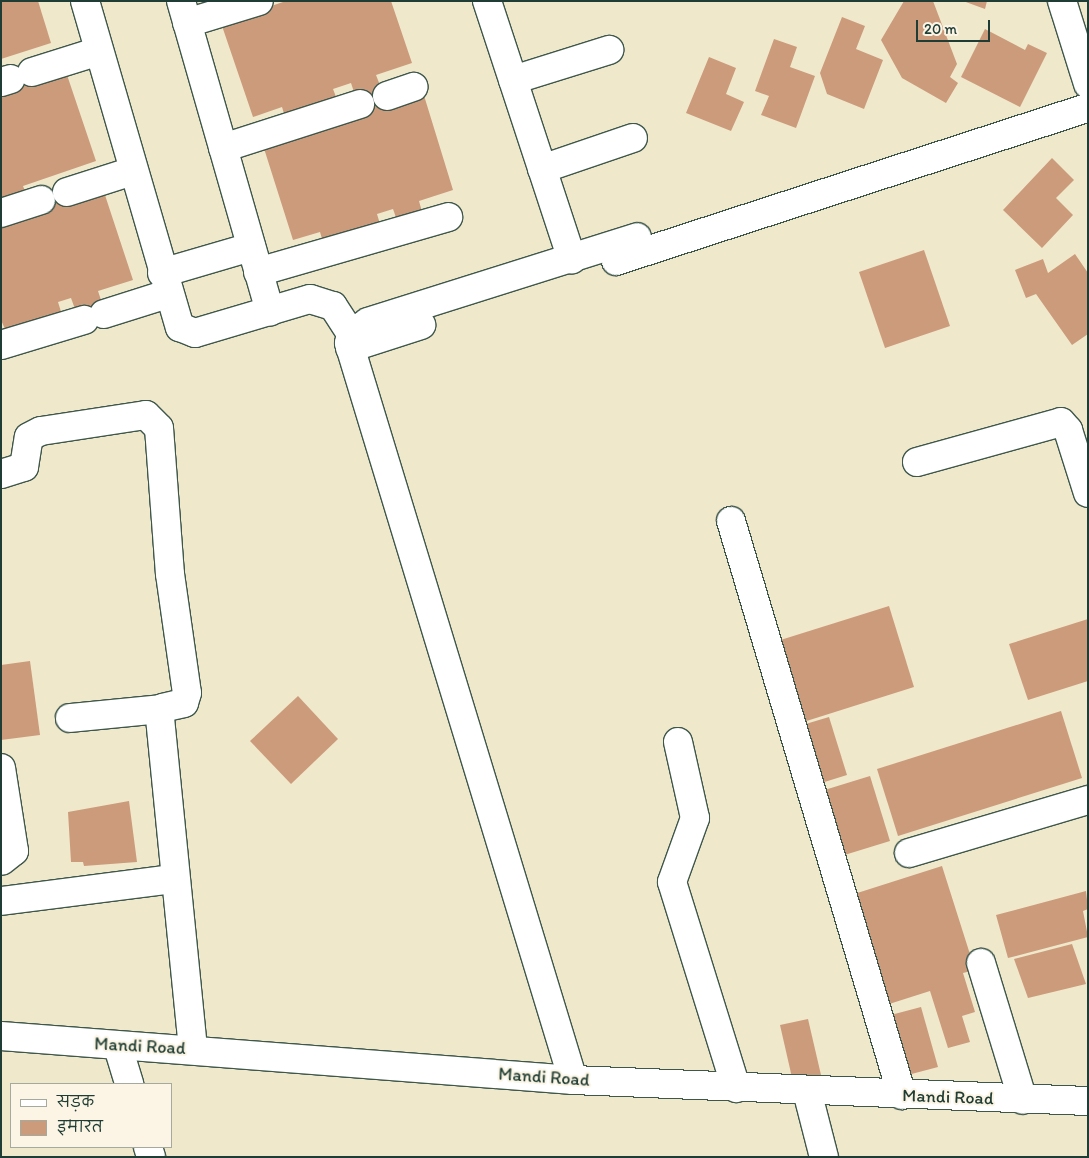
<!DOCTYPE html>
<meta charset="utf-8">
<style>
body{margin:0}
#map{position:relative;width:1089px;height:1158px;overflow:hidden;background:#f0e8cb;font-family:Itim,"Playpen Sans Deva",sans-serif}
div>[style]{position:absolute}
.building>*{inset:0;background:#cb9b7b}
.roads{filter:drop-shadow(1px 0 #3e574b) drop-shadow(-1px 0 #3e574b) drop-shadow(0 1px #3e574b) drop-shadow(0 -1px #3e574b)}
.minor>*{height:28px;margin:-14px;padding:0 14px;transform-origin:14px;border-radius:14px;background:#fff}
span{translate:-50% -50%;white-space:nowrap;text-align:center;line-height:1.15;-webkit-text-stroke:4px #fcf5e5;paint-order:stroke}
.street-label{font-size:18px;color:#1f3d34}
.frame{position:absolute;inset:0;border:2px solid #1f3d34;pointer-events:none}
.legend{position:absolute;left:10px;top:1083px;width:162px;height:65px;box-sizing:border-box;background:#fcf5e5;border:1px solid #a4ab9e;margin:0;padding:6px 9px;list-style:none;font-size:15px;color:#1f3d34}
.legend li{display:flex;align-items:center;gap:10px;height:25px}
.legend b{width:25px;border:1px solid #a4ab9e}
.scale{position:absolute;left:916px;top:20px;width:74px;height:22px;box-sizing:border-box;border:2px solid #1f3d34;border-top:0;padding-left:6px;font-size:15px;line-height:18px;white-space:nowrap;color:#1f3d34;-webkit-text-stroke:4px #fcf5e5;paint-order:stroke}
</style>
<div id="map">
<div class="building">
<div style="clip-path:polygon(1px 1px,38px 1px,51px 43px,1px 59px)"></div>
<div style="clip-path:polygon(286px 1px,391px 1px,412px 63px,376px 75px,383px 93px,357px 101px,351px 83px,333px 89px,338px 102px,286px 120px,282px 107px,253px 117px,221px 23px)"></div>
<div style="clip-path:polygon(904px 1px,933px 1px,957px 64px,950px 77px,958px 83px,946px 103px,902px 78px,881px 40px)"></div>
<div style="clip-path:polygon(963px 1px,987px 1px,985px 9px)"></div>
<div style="clip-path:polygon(842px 17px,865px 26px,856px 49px,883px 60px,864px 109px,827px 94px,820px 73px)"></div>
<div style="clip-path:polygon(985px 29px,1025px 50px,1028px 44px,1047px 53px,1020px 107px,961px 77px)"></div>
<div style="clip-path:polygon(774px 39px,797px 47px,790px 67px,815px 76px,796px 128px,761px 115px,769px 96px,755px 91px)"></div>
<div style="clip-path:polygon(709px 57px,736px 68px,726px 94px,744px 102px,731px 131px,686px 113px)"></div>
<div style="clip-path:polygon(64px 66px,96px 161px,23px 186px,28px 199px,1px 208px,1px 87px)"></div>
<div style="clip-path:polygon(422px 89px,453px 190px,419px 201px,424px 219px,399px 226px,393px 209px,377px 214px,380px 224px,323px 242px,320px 232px,293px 240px,261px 139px)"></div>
<div style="clip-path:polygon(1052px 158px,1074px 180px,1056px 198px,1073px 215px,1042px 248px,1003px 210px)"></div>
<div style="clip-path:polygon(102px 186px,133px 280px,98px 291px,105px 312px,79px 320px,71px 298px,58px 302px,63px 318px,8px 336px,1px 320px,1px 219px)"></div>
<div style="clip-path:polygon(924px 250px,950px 326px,885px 348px,859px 272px)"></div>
<div style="clip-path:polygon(1075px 254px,1088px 273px,1088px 334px,1072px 345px,1036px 294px,1026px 298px,1015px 270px,1043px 259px,1048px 273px)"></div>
<div style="clip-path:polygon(889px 606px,914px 687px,797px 724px,771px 643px)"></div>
<div style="clip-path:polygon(1088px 619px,1088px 681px,1028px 700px,1009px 644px)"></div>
<div style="clip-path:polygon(30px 661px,40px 735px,1px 740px,1px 665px)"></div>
<div style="clip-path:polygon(298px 696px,338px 739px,291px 784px,250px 741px)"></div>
<div style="clip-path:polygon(1061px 711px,1082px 778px,898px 836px,877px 769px)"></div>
<div style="clip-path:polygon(829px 717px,847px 775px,818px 784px,799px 726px)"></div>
<div style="clip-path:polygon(870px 776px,890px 841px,838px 857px,818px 792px)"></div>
<div style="clip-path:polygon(129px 801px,137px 862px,84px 866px,83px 862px,71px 862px,68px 812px)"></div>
<div style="clip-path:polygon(942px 866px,975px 970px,963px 973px,975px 1012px,962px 1016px,970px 1042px,948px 1048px,930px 991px,886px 1005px,851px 895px)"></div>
<div style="clip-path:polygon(1086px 891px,1088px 909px,1083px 911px,1088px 937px,1008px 958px,996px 915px)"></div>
<div style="clip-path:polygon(1072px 944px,1086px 984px,1028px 998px,1014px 959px)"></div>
<div style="clip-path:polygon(921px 1007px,938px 1067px,904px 1076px,887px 1016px)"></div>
<div style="clip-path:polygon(808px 1019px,821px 1075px,793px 1082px,780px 1025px)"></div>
</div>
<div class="roads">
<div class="minor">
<div style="left:85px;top:1px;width:340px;rotate:73.8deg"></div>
<div style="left:180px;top:327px;width:16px;rotate:22deg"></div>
<div style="left:195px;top:333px;width:120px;rotate:-16.5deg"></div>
<div style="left:310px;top:299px;width:24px;rotate:17deg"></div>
<div style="left:333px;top:306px;width:33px;rotate:57deg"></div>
<div style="left:181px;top:1px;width:323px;rotate:74deg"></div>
<div style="left:487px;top:1px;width:272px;rotate:71.8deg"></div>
<div style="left:1062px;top:1px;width:87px;rotate:72.6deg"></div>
<div style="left:187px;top:23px;width:75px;rotate:-17deg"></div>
<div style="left:32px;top:72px;width:70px;rotate:-17.4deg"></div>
<div style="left:513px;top:80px;width:101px;rotate:-17.4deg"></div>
<div style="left:1px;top:82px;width:10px;rotate:-17deg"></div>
<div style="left:387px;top:96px;width:28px;rotate:-19deg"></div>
<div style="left:223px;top:148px;width:144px;rotate:-17.8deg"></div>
<div style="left:542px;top:169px;width:96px;rotate:-18.8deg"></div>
<div style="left:67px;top:192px;width:69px;rotate:-17.7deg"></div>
<div style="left:1px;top:213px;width:42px;rotate:-18deg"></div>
<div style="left:616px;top:261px;width:496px;rotate:-18deg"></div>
<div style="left:258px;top:272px;width:198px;rotate:-16.1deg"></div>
<div style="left:162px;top:273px;width:93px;rotate:-16.3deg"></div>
<div style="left:104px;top:314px;width:66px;rotate:-17.6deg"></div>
<div style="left:1px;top:345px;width:87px;rotate:-16.8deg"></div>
<div style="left:350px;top:348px;width:75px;rotate:-17.9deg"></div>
<div style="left:917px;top:462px;width:149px;rotate:-15.5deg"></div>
<div style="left:1061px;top:422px;width:11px;rotate:49deg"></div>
<div style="left:1068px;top:430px;width:66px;rotate:72.4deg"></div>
<div style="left:1px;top:474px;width:24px;rotate:-17deg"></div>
<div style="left:24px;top:467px;width:30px;rotate:-81deg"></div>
<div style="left:29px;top:437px;width:13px;rotate:-27deg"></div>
<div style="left:41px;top:431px;width:106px;rotate:-8.7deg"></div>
<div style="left:146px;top:415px;width:18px;rotate:45deg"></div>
<div style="left:159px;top:428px;width:146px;rotate:85.7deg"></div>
<div style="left:170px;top:574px;width:120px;rotate:81.9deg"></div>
<div style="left:187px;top:693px;width:10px;rotate:107deg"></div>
<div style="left:184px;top:703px;width:22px;rotate:167deg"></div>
<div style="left:163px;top:708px;width:10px;rotate:107deg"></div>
<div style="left:160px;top:718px;width:333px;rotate:84.3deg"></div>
<div style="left:731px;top:521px;width:599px;rotate:73.41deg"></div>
<div style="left:70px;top:718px;width:92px;rotate:-5.6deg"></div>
<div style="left:678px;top:742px;width:78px;rotate:77.4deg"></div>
<div style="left:695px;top:818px;width:68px;rotate:109.8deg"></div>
<div style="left:672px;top:882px;width:216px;rotate:72.7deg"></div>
<div style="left:1px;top:768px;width:84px;rotate:81.1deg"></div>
<div style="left:14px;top:851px;width:16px;rotate:142deg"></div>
<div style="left:909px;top:853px;width:187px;rotate:-16.5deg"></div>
<div style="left:1px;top:901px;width:173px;rotate:-7.3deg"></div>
<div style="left:981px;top:963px;width:143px;rotate:73deg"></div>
<div style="left:1px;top:1036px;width:574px;rotate:4.4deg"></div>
<div style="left:573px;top:1080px;width:515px;rotate:2.34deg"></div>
<div style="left:118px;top:1047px;width:39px;rotate:73deg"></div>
<div style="left:573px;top:1080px;width:770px;rotate:-106.91deg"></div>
<div style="left:349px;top:343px;width:9px;rotate:-77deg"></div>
<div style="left:351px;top:334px;width:21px;rotate:-35deg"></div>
<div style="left:368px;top:322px;width:282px;rotate:-17.5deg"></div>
<div style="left:807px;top:1091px;width:68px;rotate:75.6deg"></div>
<div style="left:148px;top:1147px;width:10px;rotate:73deg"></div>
</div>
</div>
<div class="street-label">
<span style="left:140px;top:1046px;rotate:3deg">Mandi Road</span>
<span style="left:544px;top:1077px;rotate:4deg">Mandi Road</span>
<span style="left:948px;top:1097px;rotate:2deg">Mandi Road</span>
</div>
<div class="frame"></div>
<ul class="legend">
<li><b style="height:6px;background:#fff"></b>सड़क</li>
<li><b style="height:14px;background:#cb9b7b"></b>इमारत</li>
</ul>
<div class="scale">20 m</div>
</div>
